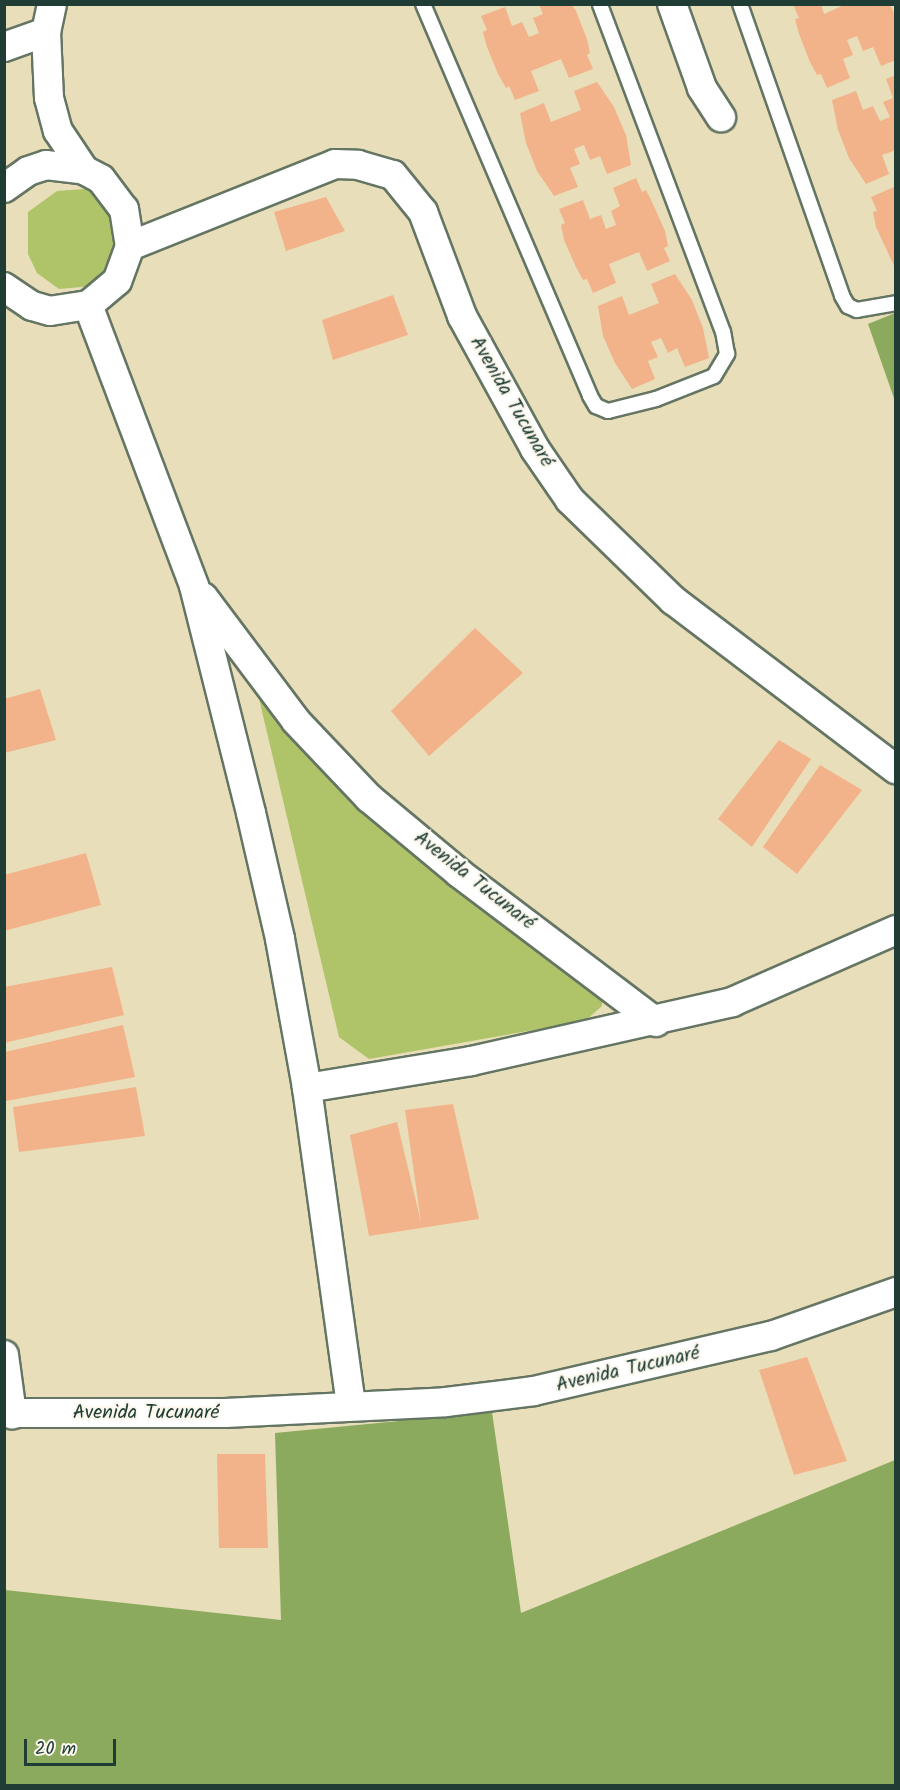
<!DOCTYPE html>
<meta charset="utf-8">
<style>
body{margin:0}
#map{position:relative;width:900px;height:1790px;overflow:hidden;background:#e8deb9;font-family:Kalam,sans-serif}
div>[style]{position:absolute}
.green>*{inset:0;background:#afc469}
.forest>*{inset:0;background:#8baa5d}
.building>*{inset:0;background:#f2b38a}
.roads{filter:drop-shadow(2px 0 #657563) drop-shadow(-2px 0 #657563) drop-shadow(0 2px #657563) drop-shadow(0 -2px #657563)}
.service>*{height:14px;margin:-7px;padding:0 7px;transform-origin:7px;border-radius:7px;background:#fff}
.minor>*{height:28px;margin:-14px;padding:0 14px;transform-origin:14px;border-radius:14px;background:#fff}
span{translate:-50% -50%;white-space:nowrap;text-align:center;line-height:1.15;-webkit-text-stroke:4.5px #fbf7ec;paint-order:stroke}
.street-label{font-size:20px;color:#1f3d34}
.frame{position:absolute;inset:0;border:6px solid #1f3d34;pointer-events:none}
.scale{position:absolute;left:24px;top:1739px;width:92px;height:27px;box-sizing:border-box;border:3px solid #1f3d34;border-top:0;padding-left:8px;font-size:18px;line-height:21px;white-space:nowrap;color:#1f3d34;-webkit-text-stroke:4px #fbf7ec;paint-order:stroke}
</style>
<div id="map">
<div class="green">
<div style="clip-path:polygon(85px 189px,110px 200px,126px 264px,92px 286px,59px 289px,37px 273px,28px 254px,28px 212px,57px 191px)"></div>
<div style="clip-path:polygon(256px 686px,602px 986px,602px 1006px,585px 1021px,369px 1059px,339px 1037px)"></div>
</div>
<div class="forest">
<div style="clip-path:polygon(895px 313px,895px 401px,868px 324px)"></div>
<div style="clip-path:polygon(492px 1412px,521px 1613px,895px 1460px,895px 1785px,5px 1785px,5px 1590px,281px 1620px,275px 1433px)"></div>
</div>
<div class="building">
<div style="clip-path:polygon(539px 4px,571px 4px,576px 11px,587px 39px,590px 53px,587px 55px,593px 69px,569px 78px,561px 59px,531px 71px,539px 91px,515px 100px,509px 86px,506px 88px,498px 74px,487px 47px,483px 32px,487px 30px,481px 16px,505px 7px,512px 26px,522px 22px,529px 37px,539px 33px,533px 18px,543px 14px)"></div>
<div style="clip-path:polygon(793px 4px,821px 4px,824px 14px,846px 4px,890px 4px,896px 18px,896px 60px,881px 66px,873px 47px,863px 51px,857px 36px,847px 40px,853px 55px,843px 59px,850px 78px,827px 88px,821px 74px,817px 75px,810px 62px,799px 34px,795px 19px,799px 18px)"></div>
<div style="clip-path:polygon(896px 75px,896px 150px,882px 155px,889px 174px,866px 184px,849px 158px,838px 130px,832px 100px,856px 91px,863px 110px,873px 106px,880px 121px,890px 117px,883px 102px,893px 98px,886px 79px)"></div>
<div style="clip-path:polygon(597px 82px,614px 107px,626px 135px,631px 165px,607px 174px,600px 156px,590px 160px,584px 145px,574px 149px,580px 164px,570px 168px,578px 187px,554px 196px,537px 171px,526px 143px,520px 113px,544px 103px,551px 122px,581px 110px,574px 91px)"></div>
<div style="clip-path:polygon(636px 178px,642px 192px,646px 190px,653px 204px,665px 231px,668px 246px,664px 248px,670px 261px,647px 271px,639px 252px,609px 264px,616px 283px,593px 293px,587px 279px,583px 280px,576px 267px,564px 240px,561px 225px,565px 223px,559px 209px,583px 200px,590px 219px,601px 215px,606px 229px,616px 225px,611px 211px,620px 206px,613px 188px)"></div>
<div style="clip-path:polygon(894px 187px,896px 190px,895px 268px,876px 227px,873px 212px,877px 211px,871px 197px)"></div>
<div style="clip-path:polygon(326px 197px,345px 231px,286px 251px,274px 212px)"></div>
<div style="clip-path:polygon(675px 274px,692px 300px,703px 328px,709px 358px,685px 367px,677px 348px,668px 353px,661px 338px,651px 342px,658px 357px,648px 361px,655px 379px,632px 389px,615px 363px,603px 336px,598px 306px,622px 296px,629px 315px,659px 303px,651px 284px)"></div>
<div style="clip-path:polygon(393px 295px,408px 335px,333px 360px,322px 320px)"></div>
<div style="clip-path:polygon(475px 628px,523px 673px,429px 756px,391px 711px)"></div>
<div style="clip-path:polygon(40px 689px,56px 740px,4px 753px,4px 699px)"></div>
<div style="clip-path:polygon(779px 740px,811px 759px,752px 847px,718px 819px)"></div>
<div style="clip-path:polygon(820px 765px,862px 790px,797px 874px,763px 847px)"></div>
<div style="clip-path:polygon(86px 853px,101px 905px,4px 931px,4px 875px)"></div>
<div style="clip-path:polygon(112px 967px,124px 1015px,4px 1043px,4px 987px)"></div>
<div style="clip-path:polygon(123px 1025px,135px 1077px,6px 1101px,5px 1052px)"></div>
<div style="clip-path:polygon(136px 1087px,145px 1136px,19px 1152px,13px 1107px)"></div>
<div style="clip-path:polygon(453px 1104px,479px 1219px,369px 1236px,350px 1135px,397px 1122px,421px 1222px,405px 1110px)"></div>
<div style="clip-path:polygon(807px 1357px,847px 1461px,794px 1475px,759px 1370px)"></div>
<div style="clip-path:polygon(217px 1454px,265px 1454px,268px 1548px,219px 1548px)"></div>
</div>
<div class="roads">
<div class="service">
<div style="left:423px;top:4px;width:426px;rotate:66.9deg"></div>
<div style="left:590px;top:396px;width:12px;rotate:59deg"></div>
<div style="left:596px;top:406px;width:13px;rotate:23deg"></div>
<div style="left:608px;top:411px;width:49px;rotate:-14deg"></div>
<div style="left:656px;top:399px;width:62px;rotate:-21.6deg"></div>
<div style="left:714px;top:376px;width:26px;rotate:-59deg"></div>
<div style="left:727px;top:354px;width:22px;rotate:-100deg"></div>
<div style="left:723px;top:332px;width:350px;rotate:-110.6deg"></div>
<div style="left:740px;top:4px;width:309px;rotate:70.7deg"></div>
<div style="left:842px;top:296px;width:12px;rotate:59deg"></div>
<div style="left:848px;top:306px;width:10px;rotate:24deg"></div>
<div style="left:857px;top:310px;width:40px;rotate:-10deg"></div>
</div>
<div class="minor">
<div style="left:52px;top:4px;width:29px;rotate:102deg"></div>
<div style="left:46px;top:32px;width:66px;rotate:87.4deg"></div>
<div style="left:49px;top:98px;width:34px;rotate:75deg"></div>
<div style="left:58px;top:131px;width:47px;rotate:56.3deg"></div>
<div style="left:672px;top:4px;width:89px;rotate:70.3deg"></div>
<div style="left:702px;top:88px;width:35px;rotate:57deg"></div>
<div style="left:4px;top:47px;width:45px;rotate:-19.7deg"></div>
<div style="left:4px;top:188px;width:29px;rotate:-35deg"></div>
<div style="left:28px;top:171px;width:19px;rotate:-18deg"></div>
<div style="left:46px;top:165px;width:38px;rotate:7deg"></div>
<div style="left:84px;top:170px;width:19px;rotate:28deg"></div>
<div style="left:101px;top:179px;width:38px;rotate:53deg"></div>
<div style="left:124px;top:209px;width:37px;rotate:81deg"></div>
<div style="left:130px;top:246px;width:37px;rotate:110deg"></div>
<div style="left:117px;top:281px;width:38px;rotate:140deg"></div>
<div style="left:88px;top:305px;width:38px;rotate:171deg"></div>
<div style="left:50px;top:311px;width:19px;rotate:-164deg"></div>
<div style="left:32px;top:306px;width:34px;rotate:-146deg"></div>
<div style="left:130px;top:246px;width:221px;rotate:-21.8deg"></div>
<div style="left:335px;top:164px;width:23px;rotate:2deg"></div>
<div style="left:358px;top:165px;width:36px;rotate:16deg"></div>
<div style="left:393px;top:175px;width:48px;rotate:51deg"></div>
<div style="left:423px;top:212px;width:111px;rotate:69.4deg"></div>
<div style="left:462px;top:316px;width:152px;rotate:61.2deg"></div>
<div style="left:535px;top:449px;width:62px;rotate:55.5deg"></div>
<div style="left:570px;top:500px;width:144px;rotate:44.2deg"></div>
<div style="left:673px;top:600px;width:280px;rotate:37.2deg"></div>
<div style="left:88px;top:305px;width:300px;rotate:69.3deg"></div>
<div style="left:194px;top:586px;width:234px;rotate:75.9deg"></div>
<div style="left:251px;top:813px;width:129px;rotate:77deg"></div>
<div style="left:280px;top:939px;width:151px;rotate:79.7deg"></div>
<div style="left:307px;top:1088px;width:320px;rotate:82.1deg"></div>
<div style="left:203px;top:597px;width:155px;rotate:53.1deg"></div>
<div style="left:296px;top:721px;width:106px;rotate:46.5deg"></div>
<div style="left:369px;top:798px;width:117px;rotate:39.8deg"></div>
<div style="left:459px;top:873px;width:247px;rotate:37.1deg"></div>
<div style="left:307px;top:1088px;width:166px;rotate:-9.3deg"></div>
<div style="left:471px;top:1061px;width:268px;rotate:-12.7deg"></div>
<div style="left:732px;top:1002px;width:179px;rotate:-23.7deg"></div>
<div style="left:4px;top:1355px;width:60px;rotate:82.3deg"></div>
<div style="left:4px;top:1413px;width:221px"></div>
<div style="left:225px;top:1413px;width:221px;rotate:-2.8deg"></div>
<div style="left:446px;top:1402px;width:89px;rotate:-7.1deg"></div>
<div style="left:534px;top:1391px;width:243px;rotate:-13.1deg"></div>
<div style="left:771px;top:1336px;width:133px;rotate:-19.4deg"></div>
</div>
</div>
<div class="street-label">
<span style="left:511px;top:402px;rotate:60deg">Avenida Tucunaré</span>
<span style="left:474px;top:881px;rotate:38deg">Avenida Tucunaré</span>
<span style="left:628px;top:1370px;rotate:-13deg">Avenida Tucunaré</span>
<span style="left:146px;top:1413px">Avenida Tucunaré</span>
</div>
<div class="frame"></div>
<div class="scale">20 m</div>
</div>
